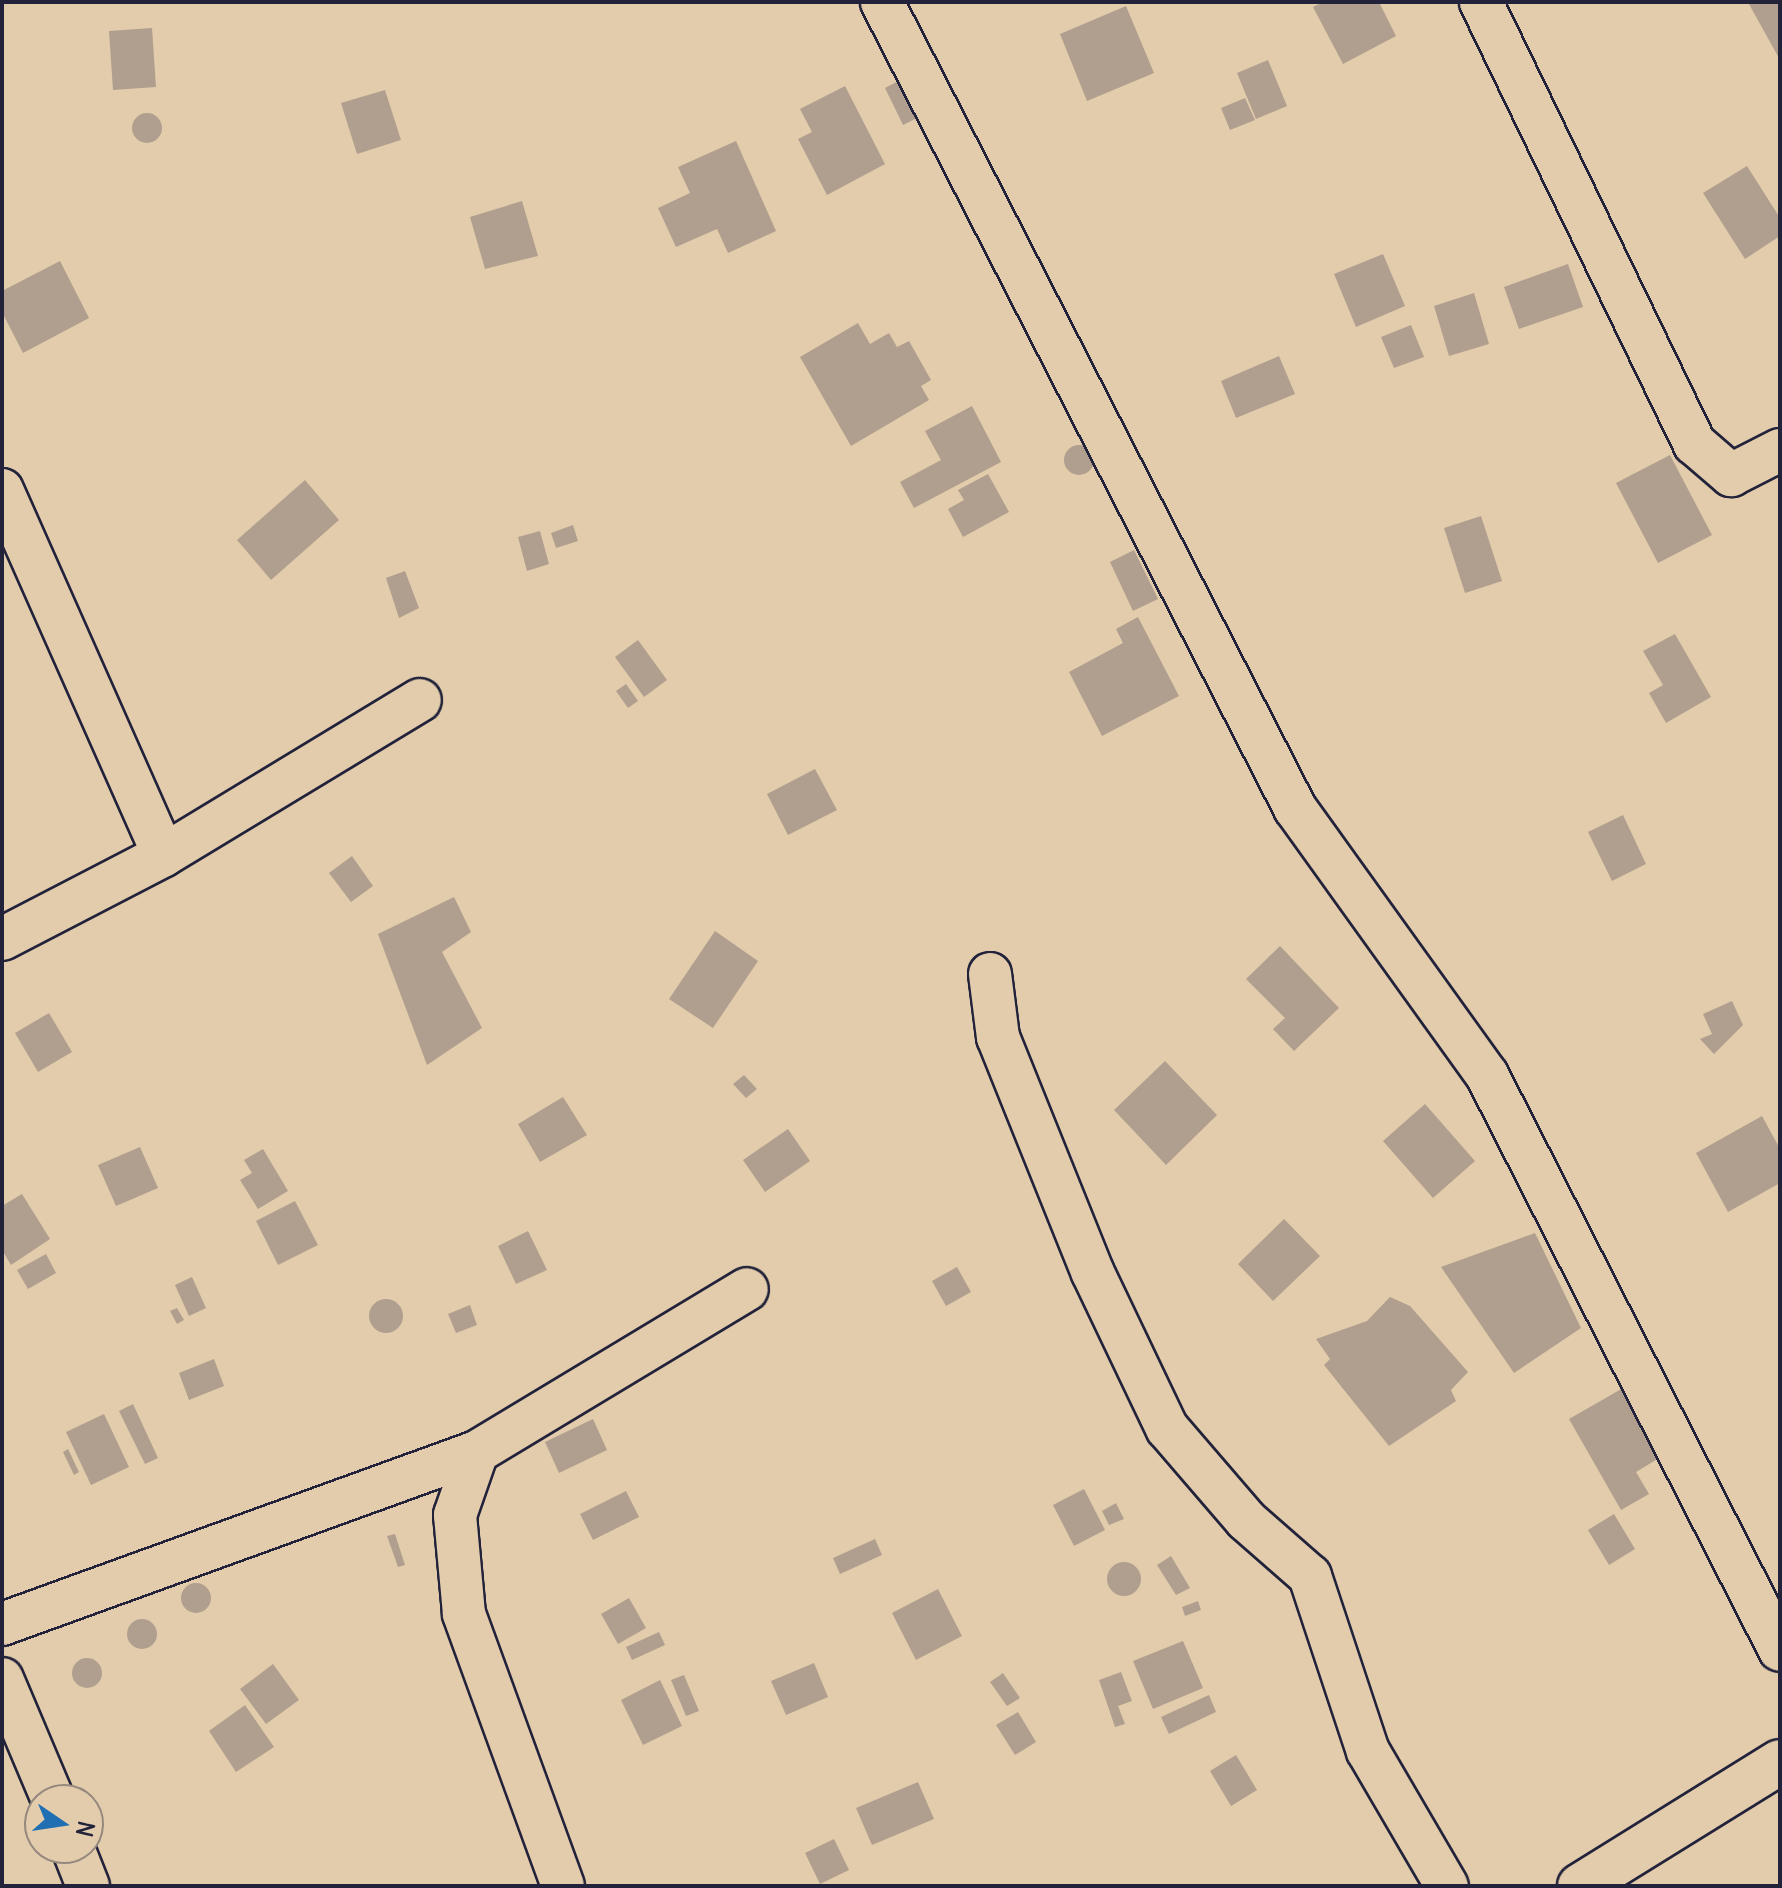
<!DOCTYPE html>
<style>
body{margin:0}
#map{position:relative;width:1782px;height:1888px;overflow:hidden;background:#e2ccab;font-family:Delius,sans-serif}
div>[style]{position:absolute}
.building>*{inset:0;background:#b09f8e}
.round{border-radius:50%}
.roads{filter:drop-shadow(2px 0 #22223b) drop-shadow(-2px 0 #22223b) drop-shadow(0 2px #22223b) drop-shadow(0 -2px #22223b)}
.street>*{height:42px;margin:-21px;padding:0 21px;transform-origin:21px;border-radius:21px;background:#e2ccab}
.secondary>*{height:44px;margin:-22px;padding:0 22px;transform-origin:22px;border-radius:22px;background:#e2ccab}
span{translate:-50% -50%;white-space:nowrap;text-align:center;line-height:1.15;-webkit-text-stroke:6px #e2ccab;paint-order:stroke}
.frame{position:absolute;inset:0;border:4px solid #22223b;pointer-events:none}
.north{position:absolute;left:24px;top:1784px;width:80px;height:80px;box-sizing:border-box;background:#e2ccab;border:2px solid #95887e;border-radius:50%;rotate:103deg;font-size:22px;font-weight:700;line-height:32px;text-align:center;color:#22223b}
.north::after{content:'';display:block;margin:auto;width:28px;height:36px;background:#1f6fb2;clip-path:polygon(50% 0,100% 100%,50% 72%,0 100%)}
</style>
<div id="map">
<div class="building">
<div style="clip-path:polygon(1323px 2px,1379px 2px,1396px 36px,1343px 64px,1313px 7px)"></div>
<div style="clip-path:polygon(1780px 2px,1780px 60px,1749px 4px)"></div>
<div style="clip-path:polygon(1126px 6px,1154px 73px,1087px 101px,1060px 34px)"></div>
<div style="clip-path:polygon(152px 28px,156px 87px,113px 90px,109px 31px)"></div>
<div style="clip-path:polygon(1268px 60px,1287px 106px,1256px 119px,1237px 73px)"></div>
<div style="clip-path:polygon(904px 78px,923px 115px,903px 125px,885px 88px)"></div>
<div style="clip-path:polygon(845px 86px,885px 164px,827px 195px,798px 139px,812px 132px,800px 109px)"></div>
<div style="clip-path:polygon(385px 90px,401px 140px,357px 154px,341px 103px)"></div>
<div style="clip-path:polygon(1245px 98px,1255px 120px,1230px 130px,1221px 108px)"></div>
<div class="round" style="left:132px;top:113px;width:30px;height:30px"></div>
<div style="clip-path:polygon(736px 141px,776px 231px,728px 253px,717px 229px,676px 247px,658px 208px,690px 193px,678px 167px)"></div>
<div style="clip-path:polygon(1747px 166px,1780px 218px,1780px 236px,1745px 259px,1703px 193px)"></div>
<div style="clip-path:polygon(522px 201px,538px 256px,485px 269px,470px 217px)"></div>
<div style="clip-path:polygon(1383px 254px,1405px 306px,1356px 327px,1334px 274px)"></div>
<div style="clip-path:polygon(60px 261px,89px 318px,23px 353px,2px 312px,2px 291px)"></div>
<div style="clip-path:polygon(1568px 264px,1583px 307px,1519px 329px,1504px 287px)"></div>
<div style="clip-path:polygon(1474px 293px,1489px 344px,1449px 356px,1434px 306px)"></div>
<div style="clip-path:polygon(858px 323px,870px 344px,889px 333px,897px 347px,909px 341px,931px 380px,921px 386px,929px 400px,851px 446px,800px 357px)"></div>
<div style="clip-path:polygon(1411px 325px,1424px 357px,1394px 368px,1381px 337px)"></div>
<div style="clip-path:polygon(1279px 356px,1295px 394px,1236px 418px,1221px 381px)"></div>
<div style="clip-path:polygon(972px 406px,1001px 462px,914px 508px,900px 482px,941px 460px,925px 431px)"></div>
<div class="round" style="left:1064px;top:445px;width:30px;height:30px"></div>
<div style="clip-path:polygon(1670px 455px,1712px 535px,1658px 563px,1616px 483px)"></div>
<div style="clip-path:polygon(988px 474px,1009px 512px,963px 537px,948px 509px,964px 500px,958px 490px)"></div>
<div style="clip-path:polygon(305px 480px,339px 520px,271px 580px,237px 540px)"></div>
<div style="clip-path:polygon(1481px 516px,1502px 581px,1465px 593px,1444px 528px)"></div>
<div style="clip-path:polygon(573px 525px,578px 541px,556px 548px,551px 533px)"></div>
<div style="clip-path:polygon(540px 531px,549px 564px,527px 571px,518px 537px)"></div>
<div style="clip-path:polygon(1134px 550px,1158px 599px,1133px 611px,1110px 562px)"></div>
<div style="clip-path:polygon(405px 571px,419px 608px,399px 618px,386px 578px)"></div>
<div style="clip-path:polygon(1138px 617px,1179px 696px,1102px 736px,1069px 672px,1123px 643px,1116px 629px)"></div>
<div style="clip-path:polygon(1675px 634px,1711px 697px,1666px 723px,1649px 693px,1663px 685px,1643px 651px)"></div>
<div style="clip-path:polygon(638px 640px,667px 680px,644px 697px,615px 657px)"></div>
<div style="clip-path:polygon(626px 684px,638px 701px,628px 708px,616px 691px)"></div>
<div style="clip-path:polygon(815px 769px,837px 810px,788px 835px,767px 794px)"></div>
<div style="clip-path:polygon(1623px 815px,1646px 864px,1612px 881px,1588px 832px)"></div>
<div style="clip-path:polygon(352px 856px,373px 886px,351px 902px,329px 873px)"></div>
<div style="clip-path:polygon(454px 897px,471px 932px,442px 952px,482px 1028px,427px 1065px,378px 934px)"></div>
<div style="clip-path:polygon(715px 931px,758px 961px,713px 1028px,669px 999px)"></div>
<div style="clip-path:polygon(1280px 946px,1339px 1008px,1294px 1051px,1273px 1029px,1285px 1018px,1246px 979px)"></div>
<div style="clip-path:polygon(1732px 1001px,1743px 1025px,1714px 1054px,1700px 1039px,1712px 1034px,1703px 1014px)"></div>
<div style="clip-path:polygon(49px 1013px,72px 1052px,38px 1072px,15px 1033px)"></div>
<div style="clip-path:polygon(1165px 1061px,1217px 1115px,1166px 1165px,1114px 1110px)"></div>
<div style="clip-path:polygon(744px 1075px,757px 1089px,746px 1098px,733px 1084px)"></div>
<div style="clip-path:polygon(563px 1097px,587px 1135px,540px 1162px,518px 1124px)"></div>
<div style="clip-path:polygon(1425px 1104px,1475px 1161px,1433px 1198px,1383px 1141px)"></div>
<div style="clip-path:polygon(1762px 1116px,1780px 1149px,1780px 1183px,1728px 1212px,1696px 1153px)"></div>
<div style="clip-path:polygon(788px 1129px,810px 1161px,765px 1192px,743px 1160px)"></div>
<div style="clip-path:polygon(140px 1147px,158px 1188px,116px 1206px,98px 1165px)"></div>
<div style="clip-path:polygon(263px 1149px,288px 1191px,258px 1209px,240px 1180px,252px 1173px,244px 1160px)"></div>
<div style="clip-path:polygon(22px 1194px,50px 1239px,11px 1265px,2px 1250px,2px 1206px)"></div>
<div style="clip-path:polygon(295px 1201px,318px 1245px,278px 1265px,256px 1221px)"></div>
<div style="clip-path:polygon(1284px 1219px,1320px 1256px,1273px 1301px,1238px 1264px)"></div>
<div style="clip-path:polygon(528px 1231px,547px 1270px,516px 1284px,498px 1246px)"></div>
<div style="clip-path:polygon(1535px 1233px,1581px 1328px,1514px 1373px,1441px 1267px)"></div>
<div style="clip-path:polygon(46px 1254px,56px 1273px,28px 1289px,17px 1270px)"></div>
<div style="clip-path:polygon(957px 1267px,971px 1292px,946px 1306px,932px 1281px)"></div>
<div style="clip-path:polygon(192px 1277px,206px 1308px,189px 1316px,175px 1285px)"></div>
<div style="clip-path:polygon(1390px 1297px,1410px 1306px,1468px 1372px,1451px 1390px,1456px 1401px,1389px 1446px,1324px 1365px,1330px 1359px,1316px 1339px,1367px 1321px)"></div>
<div class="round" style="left:369px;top:1299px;width:34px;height:34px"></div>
<div style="clip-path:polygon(470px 1305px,477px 1325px,456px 1333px,448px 1314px)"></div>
<div style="clip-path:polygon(177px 1308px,184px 1320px,177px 1324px,170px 1311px)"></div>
<div style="clip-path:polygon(214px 1359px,224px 1386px,189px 1400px,179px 1373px)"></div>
<div style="clip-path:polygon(1630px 1384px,1669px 1452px,1636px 1472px,1649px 1494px,1621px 1510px,1569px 1419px)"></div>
<div style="clip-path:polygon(133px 1404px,158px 1458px,145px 1464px,119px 1411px)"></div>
<div style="clip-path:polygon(104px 1414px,129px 1467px,91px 1485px,66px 1432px)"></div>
<div style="clip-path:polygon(593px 1419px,607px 1450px,559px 1473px,545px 1442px)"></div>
<div style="clip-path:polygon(68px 1449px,79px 1472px,74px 1475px,63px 1452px)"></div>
<div style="clip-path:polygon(1084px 1489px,1105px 1530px,1074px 1546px,1053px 1505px)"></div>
<div style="clip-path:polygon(626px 1491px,639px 1517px,593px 1540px,580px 1514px)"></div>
<div style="clip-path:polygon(1116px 1503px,1124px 1519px,1109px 1525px,1102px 1511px)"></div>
<div style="clip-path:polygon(1614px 1514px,1635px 1549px,1609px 1565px,1588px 1530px)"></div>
<div style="clip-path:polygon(395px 1534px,405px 1565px,398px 1567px,387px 1536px)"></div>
<div style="clip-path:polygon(875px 1539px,882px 1555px,840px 1574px,833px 1558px)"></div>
<div style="clip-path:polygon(1171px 1556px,1190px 1588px,1176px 1595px,1157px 1565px)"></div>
<div class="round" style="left:1107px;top:1562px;width:34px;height:34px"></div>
<div class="round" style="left:181px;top:1583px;width:30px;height:30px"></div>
<div style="clip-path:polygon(938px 1589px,962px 1636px,916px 1660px,892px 1613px)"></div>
<div style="clip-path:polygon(629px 1598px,646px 1628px,618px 1644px,601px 1614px)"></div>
<div style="clip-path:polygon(1198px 1601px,1201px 1610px,1185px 1616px,1182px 1607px)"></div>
<div class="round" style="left:127px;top:1619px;width:30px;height:30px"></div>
<div style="clip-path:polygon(659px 1632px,665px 1645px,632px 1660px,626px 1647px)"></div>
<div style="clip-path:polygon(1183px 1641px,1203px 1688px,1153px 1709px,1133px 1661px)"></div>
<div class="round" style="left:72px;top:1658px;width:30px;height:30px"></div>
<div style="clip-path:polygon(814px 1663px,828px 1697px,786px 1715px,771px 1681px)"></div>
<div style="clip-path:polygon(273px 1664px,299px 1700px,266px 1724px,240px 1689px)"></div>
<div style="clip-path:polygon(1121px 1672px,1132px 1701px,1118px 1706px,1125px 1724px,1115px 1727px,1099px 1680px)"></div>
<div style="clip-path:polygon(1003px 1673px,1020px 1698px,1007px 1706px,990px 1682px)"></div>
<div style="clip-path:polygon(684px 1675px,699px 1711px,686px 1716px,671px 1680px)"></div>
<div style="clip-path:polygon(660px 1680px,682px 1726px,643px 1745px,621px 1700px)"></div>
<div style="clip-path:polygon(1209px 1695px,1216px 1712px,1169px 1734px,1161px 1717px)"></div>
<div style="clip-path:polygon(245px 1705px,274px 1747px,236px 1772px,209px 1731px)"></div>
<div style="clip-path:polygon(1018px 1712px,1036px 1742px,1015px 1755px,996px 1725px)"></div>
<div style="clip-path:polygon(1236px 1755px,1257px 1790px,1231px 1806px,1210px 1771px)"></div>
<div style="clip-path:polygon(918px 1782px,934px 1819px,872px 1845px,856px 1808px)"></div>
<div style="clip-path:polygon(834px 1839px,849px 1870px,820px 1884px,805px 1853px)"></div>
</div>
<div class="roads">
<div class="street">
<div style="left:882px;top:2px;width:906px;rotate:62.87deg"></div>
<div style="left:1295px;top:808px;width:329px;rotate:54.3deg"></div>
<div style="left:1487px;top:1075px;width:645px;rotate:63deg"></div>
<div style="left:1481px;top:2px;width:491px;rotate:64.2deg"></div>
<div style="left:1695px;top:444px;width:48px;rotate:40.7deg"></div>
<div style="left:1731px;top:475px;width:55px;rotate:-27deg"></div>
<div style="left:2px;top:490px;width:399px;rotate:66.1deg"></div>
<div style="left:164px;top:855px;width:182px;rotate:152.6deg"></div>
<div style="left:164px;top:855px;width:299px;rotate:-31.2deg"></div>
<div style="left:990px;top:974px;width:64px;rotate:82.8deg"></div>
<div style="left:998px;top:1037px;width:254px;rotate:68.1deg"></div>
<div style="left:1093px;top:1273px;width:172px;rotate:64.5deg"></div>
<div style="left:1167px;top:1428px;width:121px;rotate:49.3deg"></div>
<div style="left:1246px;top:1520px;width:85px;rotate:41.2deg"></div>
<div style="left:1310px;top:1576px;width:184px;rotate:71.7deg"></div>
<div style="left:1368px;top:1751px;width:156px;rotate:59.7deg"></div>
<div style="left:477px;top:1452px;width:67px;rotate:109.2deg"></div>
<div style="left:455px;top:1515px;width:99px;rotate:84.8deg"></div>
<div style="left:464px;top:1614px;width:289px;rotate:70deg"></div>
<div style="left:2px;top:1624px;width:505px;rotate:-19.91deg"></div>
<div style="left:477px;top:1452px;width:315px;rotate:-31.1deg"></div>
<div style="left:2px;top:1679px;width:131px;rotate:67.1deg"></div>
<div style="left:73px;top:1848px;width:41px;rotate:68.5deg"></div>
</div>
<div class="secondary">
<div style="left:1580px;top:1886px;width:235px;rotate:-31.8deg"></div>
</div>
</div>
<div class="frame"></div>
<div class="north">N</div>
</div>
